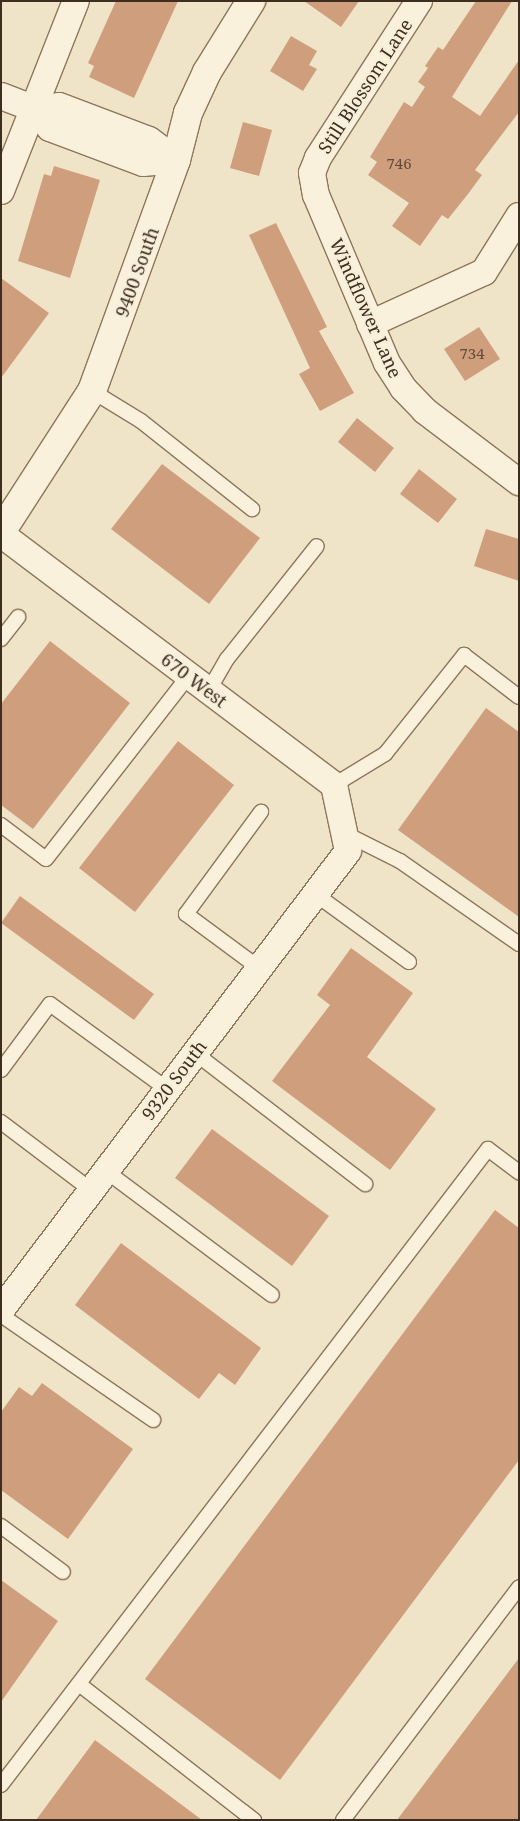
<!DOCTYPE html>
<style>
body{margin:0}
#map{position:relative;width:520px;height:1821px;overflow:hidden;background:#f0e4c8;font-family:"Noto Serif",serif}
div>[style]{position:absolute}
.building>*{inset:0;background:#cf9f7d}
.roads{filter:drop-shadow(1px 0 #8d765c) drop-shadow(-1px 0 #8d765c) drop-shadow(0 1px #8d765c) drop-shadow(0 -1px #8d765c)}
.lane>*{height:14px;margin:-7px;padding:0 7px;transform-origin:7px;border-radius:7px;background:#faf1dc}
.street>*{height:26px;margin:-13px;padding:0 13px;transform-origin:13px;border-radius:13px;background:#faf1dc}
.secondary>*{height:28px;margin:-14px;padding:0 14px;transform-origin:14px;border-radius:14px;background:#faf1dc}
span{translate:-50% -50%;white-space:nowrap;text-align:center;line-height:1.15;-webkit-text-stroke:4px #f7eed8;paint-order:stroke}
.number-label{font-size:15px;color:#624a37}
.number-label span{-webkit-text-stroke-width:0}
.street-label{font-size:18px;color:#3d2e20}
.frame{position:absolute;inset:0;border:2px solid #3d2e20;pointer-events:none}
</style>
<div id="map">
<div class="building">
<div style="clip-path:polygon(116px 1px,178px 1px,134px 98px,89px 77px,94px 66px,88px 63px)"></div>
<div style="clip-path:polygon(304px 1px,359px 1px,341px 27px)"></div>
<div style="clip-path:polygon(476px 1px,512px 1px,452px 97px,480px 116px,519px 60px,519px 112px,475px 170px,482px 175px,468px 194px,448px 219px,442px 215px,420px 246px,392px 226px,409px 203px,368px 175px,377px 162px,370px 157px,404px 102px,412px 107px,425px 87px,418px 82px,428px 68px,425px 66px,438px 47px,443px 50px)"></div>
<div style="clip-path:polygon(291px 36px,317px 51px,309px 65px,317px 69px,303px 91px,270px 71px)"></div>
<div style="clip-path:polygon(243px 122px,272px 130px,259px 176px,230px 168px)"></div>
<div style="clip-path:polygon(54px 166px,100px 180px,70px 278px,18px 261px,44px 174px,51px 176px)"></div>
<div style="clip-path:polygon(276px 223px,327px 327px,319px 331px,354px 393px,320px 411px,299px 374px,310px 368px,249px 235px)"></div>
<div style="clip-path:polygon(1px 278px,49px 313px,1px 378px)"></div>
<div style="clip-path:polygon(479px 327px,500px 359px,465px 381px,444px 349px)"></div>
<div style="clip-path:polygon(357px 418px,394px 448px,375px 472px,338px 442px)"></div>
<div style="clip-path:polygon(162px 464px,260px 538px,209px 604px,111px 529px)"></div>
<div style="clip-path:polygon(419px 469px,457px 499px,438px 523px,400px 494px)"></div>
<div style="clip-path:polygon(486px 529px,519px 539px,519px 581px,474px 566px)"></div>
<div style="clip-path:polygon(50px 641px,130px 703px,33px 829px,1px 805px,1px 704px)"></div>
<div style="clip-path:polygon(486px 708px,519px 732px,519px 917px,398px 830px)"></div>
<div style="clip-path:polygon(178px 741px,234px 785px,135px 912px,79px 868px)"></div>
<div style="clip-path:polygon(20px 896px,154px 994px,134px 1020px,1px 923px)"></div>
<div style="clip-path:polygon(351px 948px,413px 993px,367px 1057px,436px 1109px,390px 1170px,272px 1081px,330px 1005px,317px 995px)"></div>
<div style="clip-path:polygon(212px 1129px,329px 1216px,292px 1266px,175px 1178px)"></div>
<div style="clip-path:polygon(495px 1210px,519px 1228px,519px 1460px,280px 1780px,145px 1679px)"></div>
<div style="clip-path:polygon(121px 1243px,261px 1348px,235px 1385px,219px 1373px,199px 1399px,75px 1305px)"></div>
<div style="clip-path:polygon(42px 1383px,133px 1449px,68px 1539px,1px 1490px,1px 1412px,19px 1387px,32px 1396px)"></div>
<div style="clip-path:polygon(1px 1580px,58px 1621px,1px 1702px)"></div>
<div style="clip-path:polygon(519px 1658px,519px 1820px,397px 1820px)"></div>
<div style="clip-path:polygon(95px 1740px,202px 1820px,36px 1820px)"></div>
</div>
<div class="roads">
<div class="lane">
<div style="left:92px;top:391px;width:57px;rotate:31.5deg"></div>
<div style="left:141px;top:421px;width:142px;rotate:38.4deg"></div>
<div style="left:1px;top:639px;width:28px;rotate:-52deg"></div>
<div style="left:209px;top:690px;width:36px;rotate:-60deg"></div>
<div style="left:227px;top:659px;width:144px;rotate:-51.5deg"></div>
<div style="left:334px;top:785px;width:60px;rotate:-31.3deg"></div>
<div style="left:385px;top:754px;width:127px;rotate:-51.4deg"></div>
<div style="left:464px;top:655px;width:69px;rotate:37.4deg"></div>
<div style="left:1px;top:825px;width:56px;rotate:37.1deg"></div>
<div style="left:46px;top:859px;width:233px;rotate:-52.1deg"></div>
<div style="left:344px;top:833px;width:63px;rotate:26.6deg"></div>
<div style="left:400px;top:861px;width:145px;rotate:34.9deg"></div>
<div style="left:315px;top:894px;width:116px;rotate:35.9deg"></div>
<div style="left:259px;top:968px;width:91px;rotate:-143.5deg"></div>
<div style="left:186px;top:914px;width:127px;rotate:-53.7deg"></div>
<div style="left:195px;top:1053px;width:215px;rotate:37.6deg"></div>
<div style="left:1px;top:1070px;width:82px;rotate:-53.4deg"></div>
<div style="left:50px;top:1004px;width:145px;rotate:36deg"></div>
<div style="left:1px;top:1122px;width:113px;rotate:37.1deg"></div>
<div style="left:106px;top:1171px;width:207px;rotate:36.8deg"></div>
<div style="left:1px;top:1315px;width:185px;rotate:34.6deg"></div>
<div style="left:1px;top:1526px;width:77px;rotate:36.6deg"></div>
<div style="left:79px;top:1684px;width:222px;rotate:37.9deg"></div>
<div style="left:1px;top:1785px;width:801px;rotate:-52.56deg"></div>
<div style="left:488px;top:1149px;width:39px;rotate:37deg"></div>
<div style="left:343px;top:1820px;width:292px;rotate:-52.9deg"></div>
</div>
<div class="street">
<div style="left:419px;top:1px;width:187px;rotate:122.8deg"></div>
<div style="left:318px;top:158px;width:16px;rotate:112deg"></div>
<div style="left:312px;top:173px;width:22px;rotate:80deg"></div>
<div style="left:316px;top:195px;width:182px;rotate:67.1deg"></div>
<div style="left:387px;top:363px;width:30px;rotate:57deg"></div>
<div style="left:403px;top:388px;width:32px;rotate:46deg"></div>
<div style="left:425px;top:411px;width:118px;rotate:37.1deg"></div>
<div style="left:1px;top:96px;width:36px;rotate:21deg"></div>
<div style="left:35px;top:109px;width:24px;rotate:-7deg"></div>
<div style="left:59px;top:106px;width:96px;rotate:20.7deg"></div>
<div style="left:149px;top:140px;width:34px;rotate:37deg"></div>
<div style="left:35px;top:109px;width:24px;rotate:52deg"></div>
<div style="left:50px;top:128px;width:99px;rotate:20.6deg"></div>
<div style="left:143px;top:163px;width:33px;rotate:-5deg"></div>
<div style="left:1px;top:191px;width:204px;rotate:-68.5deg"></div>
<div style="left:370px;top:324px;width:125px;rotate:-24.5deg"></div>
<div style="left:484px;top:272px;width:66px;rotate:-58deg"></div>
<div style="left:1px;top:534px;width:417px;rotate:37deg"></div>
<div style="left:334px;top:785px;width:67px;rotate:78deg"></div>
<div style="left:348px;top:851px;width:575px;rotate:127.09deg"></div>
</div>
<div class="secondary">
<div style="left:1px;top:532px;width:168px;rotate:-57.2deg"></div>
<div style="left:92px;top:391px;width:246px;rotate:-70deg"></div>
<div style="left:176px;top:160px;width:49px;rotate:-75.7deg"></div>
<div style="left:188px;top:113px;width:45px;rotate:-65.1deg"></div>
<div style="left:207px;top:72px;width:84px;rotate:-58.2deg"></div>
</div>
</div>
<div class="number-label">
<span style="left:399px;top:164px">746</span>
<span style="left:472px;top:354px">734</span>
</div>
<div class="street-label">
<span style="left:365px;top:86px;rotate:-57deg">Still Blossom Lane</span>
<span style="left:137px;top:272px;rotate:-70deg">9400 South</span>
<span style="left:366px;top:308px;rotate:66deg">Windflower Lane</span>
<span style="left:194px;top:680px;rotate:37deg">670 West</span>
<span style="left:174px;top:1080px;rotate:-53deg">9320 South</span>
</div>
<div class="frame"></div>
</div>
